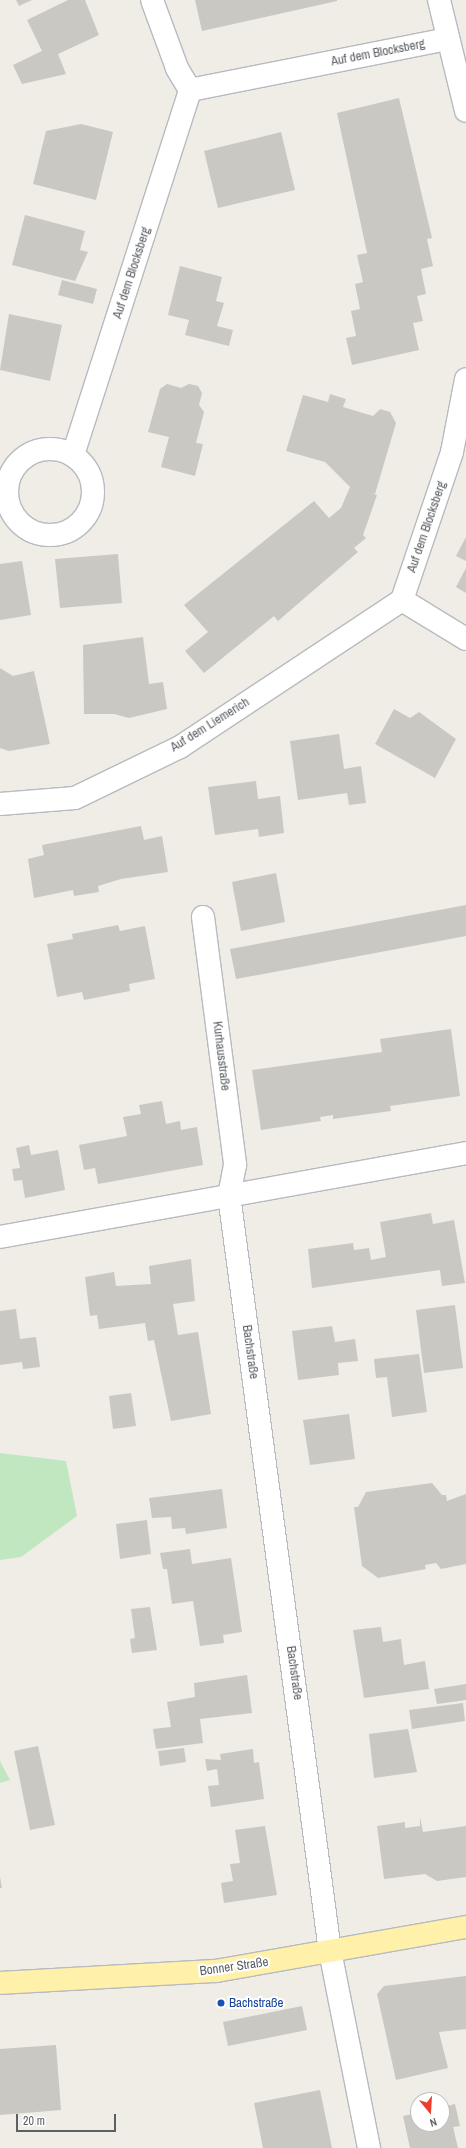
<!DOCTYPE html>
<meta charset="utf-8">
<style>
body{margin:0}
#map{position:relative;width:466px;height:2148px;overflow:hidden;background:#efede5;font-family:"Archivo Narrow",sans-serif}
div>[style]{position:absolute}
.green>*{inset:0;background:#c1e7c1}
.building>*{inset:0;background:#cac8c2}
.roads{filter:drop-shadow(1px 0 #b7babf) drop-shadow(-1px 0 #b7babf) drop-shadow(0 1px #b7babf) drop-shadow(0 -1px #b7babf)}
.minor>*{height:22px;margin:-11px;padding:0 11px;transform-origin:11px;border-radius:11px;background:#fff}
.minor>.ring{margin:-11px;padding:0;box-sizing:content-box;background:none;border:22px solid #fff;border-radius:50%}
.major>*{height:22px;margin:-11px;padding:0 11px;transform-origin:11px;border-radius:11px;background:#fff1aa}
.dots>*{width:11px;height:11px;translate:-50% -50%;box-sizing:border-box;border:2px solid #fff;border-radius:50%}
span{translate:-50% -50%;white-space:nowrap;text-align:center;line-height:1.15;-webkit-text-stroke:4px #fff;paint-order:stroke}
.street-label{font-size:13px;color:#5c6065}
.transit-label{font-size:13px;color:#164399}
.left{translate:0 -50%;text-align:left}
.north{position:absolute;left:410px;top:2092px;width:40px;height:40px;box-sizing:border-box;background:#fff;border:1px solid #bebfc1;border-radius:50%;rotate:162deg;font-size:11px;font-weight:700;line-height:16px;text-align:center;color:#5c6065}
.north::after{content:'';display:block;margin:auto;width:14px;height:18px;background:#ec3d2e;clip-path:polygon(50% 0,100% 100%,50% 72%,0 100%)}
.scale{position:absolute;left:16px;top:2114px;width:100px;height:18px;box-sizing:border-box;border:2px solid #5c6065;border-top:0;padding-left:5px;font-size:12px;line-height:14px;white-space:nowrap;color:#5c6065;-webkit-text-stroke:3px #fff;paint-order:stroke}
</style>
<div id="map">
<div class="green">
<div style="clip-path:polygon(0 1453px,66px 1461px,77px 1516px,21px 1557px,0 1560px)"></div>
<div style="clip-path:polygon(0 1761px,10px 1780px,0 1783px)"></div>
</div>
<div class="building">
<div style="clip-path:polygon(16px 0,32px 0,19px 6px)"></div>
<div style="clip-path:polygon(68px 0,85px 0,99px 35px,58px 54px,66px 74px,22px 84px,13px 65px,42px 51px,27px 20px)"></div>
<div style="clip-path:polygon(195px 0,337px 0,337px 1px,202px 31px)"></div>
<div style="clip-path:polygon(399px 98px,432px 238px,427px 239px,433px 266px,421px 269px,426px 294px,417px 296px,423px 321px,413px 323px,419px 350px,352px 365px,346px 338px,356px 336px,351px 311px,360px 309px,355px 284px,363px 282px,357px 255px,367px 253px,337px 113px)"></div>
<div style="clip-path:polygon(81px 124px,113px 132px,96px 200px,33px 184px,46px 131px)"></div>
<div style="clip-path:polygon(281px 132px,295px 190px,218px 208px,204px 151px)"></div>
<div style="clip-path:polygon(25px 215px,85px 231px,80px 250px,88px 252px,75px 281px,12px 265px)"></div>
<div style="clip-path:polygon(180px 266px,222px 277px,216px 301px,224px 303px,217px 326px,233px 330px,229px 346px,185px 335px,189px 320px,168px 315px)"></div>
<div style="clip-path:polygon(62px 280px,97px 289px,93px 304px,58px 295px)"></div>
<div style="clip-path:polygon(9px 314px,62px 325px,50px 381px,0 370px)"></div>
<div style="clip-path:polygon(167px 384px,181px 388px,189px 384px,198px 386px,202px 393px,199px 405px,204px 412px,196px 443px,203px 444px,195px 476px,161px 467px,169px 437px,148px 432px,160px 389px)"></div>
<div style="clip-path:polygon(330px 394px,346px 399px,343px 407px,373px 416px,380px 409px,390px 412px,396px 423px,375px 494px,371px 493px,377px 495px,363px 535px,366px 538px,354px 548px,358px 552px,278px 621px,274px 616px,204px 673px,185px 651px,208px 632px,184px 605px,314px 501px,329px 518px,341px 508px,350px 487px,325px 462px,286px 451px,303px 395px,328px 402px)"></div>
<div style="clip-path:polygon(466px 537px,466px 561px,456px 556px)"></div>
<div style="clip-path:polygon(118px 554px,122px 603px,60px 608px,55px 559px)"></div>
<div style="clip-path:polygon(22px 561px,31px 615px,0 620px,0 564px)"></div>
<div style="clip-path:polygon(466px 568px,466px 593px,456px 587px)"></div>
<div style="clip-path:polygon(143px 637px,149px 684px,163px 682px,167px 709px,129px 718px,114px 714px,84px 714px,83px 645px)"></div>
<div style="clip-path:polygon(0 668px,13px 676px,34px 671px,50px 744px,9px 751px,0 748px)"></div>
<div style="clip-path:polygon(394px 709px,410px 718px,419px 712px,456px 739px,435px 778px,375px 744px)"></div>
<div style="clip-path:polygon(339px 734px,344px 769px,361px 766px,366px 803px,349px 805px,347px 793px,298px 800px,290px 741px)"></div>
<div style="clip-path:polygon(256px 781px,258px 799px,280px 796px,284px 833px,259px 837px,258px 829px,215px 835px,208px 787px)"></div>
<div style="clip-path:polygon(141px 826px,144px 840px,162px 836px,168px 872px,121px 879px,98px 886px,99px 892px,74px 896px,73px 890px,34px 898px,28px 859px,44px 855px,42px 845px)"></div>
<div style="clip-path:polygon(276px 873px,285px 922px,241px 931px,232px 882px)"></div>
<div style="clip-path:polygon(466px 905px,466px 936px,236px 979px,230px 949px)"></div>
<div style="clip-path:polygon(118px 925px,120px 931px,145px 926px,155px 979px,129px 984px,130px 991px,84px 1000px,82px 992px,57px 997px,47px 944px,73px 939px,72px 934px)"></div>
<div style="clip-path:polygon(451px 1029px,460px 1096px,390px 1106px,391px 1111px,333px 1119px,333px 1115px,320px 1117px,321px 1121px,261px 1130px,252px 1070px,382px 1052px,380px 1039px)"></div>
<div style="clip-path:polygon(162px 1101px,166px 1124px,180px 1121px,181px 1130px,197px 1127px,203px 1165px,98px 1184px,95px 1168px,84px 1170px,79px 1145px,127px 1136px,123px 1117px,141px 1114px,139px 1105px)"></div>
<div style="clip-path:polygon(29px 1145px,31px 1155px,58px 1150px,65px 1190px,25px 1198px,22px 1180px,14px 1181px,12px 1169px,20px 1168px,16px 1148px)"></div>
<div style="clip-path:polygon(431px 1213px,433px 1224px,454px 1220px,465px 1283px,442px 1286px,440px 1270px,312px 1288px,308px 1249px,353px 1243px,354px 1250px,369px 1248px,371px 1260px,386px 1257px,380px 1222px)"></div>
<div style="clip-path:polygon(191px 1259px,195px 1301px,173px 1304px,178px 1335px,198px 1332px,211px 1414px,171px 1421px,154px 1340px,148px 1341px,145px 1323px,99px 1329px,97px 1315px,90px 1316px,85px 1277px,114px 1272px,116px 1286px,151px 1284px,149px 1266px)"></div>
<div style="clip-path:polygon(455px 1305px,463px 1368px,424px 1373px,416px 1310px)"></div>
<div style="clip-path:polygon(16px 1309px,20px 1339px,36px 1337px,40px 1367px,23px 1369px,22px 1362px,0 1365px,0 1311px)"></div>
<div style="clip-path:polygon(332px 1326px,335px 1342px,355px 1339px,358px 1361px,338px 1363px,339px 1375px,298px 1380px,292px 1331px)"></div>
<div style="clip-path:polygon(419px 1354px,427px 1412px,392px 1417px,387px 1377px,376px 1378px,374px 1359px)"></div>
<div style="clip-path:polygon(131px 1393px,136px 1426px,113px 1429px,109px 1396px)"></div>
<div style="clip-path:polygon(349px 1414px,355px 1459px,310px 1465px,303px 1420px)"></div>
<div style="clip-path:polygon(432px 1483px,442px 1495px,446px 1495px,447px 1501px,466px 1494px,466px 1564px,441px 1569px,436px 1563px,425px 1565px,426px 1569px,378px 1578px,362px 1566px,354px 1507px,358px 1507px,366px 1492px)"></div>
<div style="clip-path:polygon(222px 1489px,227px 1528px,186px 1534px,185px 1528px,172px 1529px,171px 1517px,152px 1518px,149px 1498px)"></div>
<div style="clip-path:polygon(147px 1520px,151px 1554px,120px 1559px,116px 1524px)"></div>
<div style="clip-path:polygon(190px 1549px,192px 1564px,231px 1558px,242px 1632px,223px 1635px,224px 1643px,200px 1646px,193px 1601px,172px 1604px,167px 1569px,163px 1569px,160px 1553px)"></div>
<div style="clip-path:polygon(150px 1607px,157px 1650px,132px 1653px,130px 1639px,135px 1638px,131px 1609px)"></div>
<div style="clip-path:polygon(381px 1627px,383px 1642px,401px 1639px,404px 1665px,425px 1661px,429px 1689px,364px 1698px,353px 1630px)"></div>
<div style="clip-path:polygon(247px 1675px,252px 1713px,200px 1719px,203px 1743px,156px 1749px,153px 1729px,171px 1727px,167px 1702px,195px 1697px,194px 1683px)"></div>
<div style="clip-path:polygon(466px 1684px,466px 1700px,437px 1704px,434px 1689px)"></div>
<div style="clip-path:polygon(463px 1703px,465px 1721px,412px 1729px,409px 1710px)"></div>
<div style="clip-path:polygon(408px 1729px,417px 1772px,374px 1778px,369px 1734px)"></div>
<div style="clip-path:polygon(38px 1746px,55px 1825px,30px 1830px,14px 1751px)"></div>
<div style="clip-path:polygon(184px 1748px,186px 1762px,160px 1766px,158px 1751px)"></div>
<div style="clip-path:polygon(253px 1749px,254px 1763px,259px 1762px,264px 1799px,211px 1807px,208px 1786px,219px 1785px,217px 1769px,207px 1771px,205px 1759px,221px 1760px,220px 1754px)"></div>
<div style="clip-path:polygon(420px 1817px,423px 1832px,466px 1826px,466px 1877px,437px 1881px,425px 1874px,384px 1879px,377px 1826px,405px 1822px,405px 1828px,420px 1826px)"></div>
<div style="clip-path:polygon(265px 1826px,277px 1895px,224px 1903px,221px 1883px,233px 1881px,230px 1864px,240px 1863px,235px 1830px)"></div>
<div style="clip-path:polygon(0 1877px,2px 1888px,0 1888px)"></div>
<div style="clip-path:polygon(466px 1976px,466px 2029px,439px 2032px,448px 2068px,396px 2080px,377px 1994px,384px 1986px)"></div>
<div style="clip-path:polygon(302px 2006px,307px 2030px,228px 2046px,223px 2022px)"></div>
<div style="clip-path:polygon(56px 2045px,61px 2110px,0 2115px,0 2049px)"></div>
<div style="clip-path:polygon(320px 2090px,332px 2148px,263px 2148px,254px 2103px)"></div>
<div style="clip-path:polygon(455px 2104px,460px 2126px,453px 2127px,458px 2148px,410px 2148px,403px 2116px,418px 2113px,418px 2124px,442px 2124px,442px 2107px)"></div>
</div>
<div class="roads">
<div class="minor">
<div style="left:439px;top:0;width:114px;rotate:76.3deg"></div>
<div style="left:190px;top:90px;width:263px;rotate:-11.2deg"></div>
<div class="ring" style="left:7px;top:449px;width:64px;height:64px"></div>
<div style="left:73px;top:455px;width:383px;rotate:-72.2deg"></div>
<div style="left:190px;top:90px;width:26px;rotate:-121deg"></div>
<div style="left:177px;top:68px;width:72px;rotate:-110.2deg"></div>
<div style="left:402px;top:600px;width:156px;rotate:-71.3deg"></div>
<div style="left:452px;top:452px;width:74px;rotate:-79.1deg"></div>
<div style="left:402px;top:600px;width:75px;rotate:31.4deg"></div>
<div style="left:0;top:804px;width:75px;rotate:-4.6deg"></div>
<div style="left:75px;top:798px;width:117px;rotate:-25.9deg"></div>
<div style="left:180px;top:747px;width:266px;rotate:-33.5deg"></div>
<div style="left:203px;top:917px;width:250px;rotate:82.6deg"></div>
<div style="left:235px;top:1165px;width:31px;rotate:101deg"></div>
<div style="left:229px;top:1195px;width:763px;rotate:82.39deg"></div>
<div style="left:330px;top:1951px;width:201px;rotate:78.8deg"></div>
<div style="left:0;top:1237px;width:474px;rotate:-10.2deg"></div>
</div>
<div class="major">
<div style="left:0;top:1983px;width:216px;rotate:-3.2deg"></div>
<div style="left:216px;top:1971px;width:254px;rotate:-10deg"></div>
</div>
</div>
<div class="dots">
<div style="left:221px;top:2003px;background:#1a4fb4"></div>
</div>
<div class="street-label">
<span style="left:378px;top:53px;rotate:-11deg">Auf dem Blocksberg</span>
<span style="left:132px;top:273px;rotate:-72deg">Auf dem Blocksberg</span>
<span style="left:427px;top:527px;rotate:-71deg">Auf dem Blocksberg</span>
<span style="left:210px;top:725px;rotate:-32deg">Auf dem Liemerich</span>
<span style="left:221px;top:1056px;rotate:83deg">Kurhausstraße</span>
<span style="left:250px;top:1352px;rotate:82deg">Bachstraße</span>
<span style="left:294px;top:1673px;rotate:82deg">Bachstraße</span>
<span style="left:234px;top:1967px;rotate:-8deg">Bonner Straße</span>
</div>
<div class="transit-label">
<span class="left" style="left:229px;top:2003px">Bachstraße</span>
</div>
<div class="north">N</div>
<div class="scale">20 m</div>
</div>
